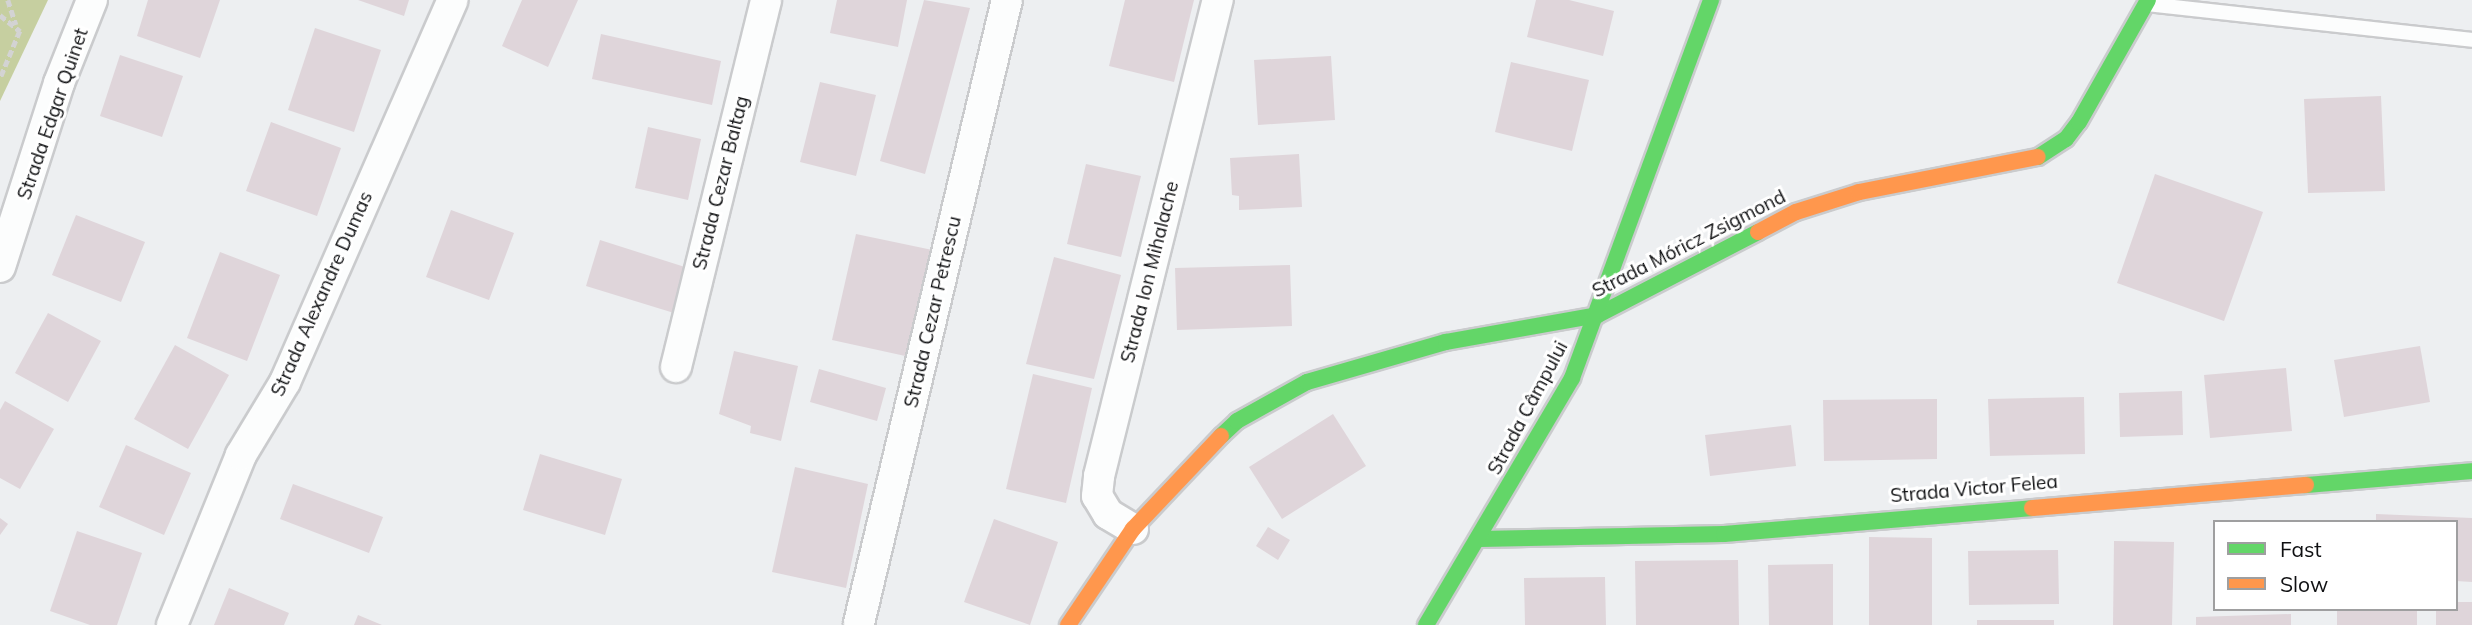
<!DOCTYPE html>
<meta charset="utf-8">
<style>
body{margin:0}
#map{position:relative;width:2472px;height:625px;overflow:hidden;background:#edeff1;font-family:Mulish,sans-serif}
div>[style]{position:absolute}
.forest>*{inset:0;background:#c6cfa0}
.building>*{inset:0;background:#dfd5da}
.path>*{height:4.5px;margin-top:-2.25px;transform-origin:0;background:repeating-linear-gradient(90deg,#d3d3d3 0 7px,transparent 0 10.5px)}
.roads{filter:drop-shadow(2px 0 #cacbcd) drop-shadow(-2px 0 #cacbcd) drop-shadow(0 2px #cacbcd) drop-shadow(0 -2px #cacbcd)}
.lane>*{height:14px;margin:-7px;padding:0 7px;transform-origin:7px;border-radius:7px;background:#fcfdfd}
.street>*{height:30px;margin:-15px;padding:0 15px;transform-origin:15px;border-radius:15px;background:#fcfdfd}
.fast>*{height:16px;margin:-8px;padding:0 8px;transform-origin:8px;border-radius:8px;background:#63d668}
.slow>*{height:16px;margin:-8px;padding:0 8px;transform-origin:8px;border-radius:8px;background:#ff974d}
span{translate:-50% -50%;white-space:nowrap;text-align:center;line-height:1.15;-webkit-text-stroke:6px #fff;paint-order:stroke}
.street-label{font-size:19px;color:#0f1012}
.legend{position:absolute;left:2213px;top:520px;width:245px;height:91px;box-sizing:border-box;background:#fff;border:2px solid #9f9fa0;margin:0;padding:9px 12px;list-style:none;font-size:21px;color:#0f1012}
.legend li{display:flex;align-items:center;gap:14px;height:35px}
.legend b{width:35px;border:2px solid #9f9fa0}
</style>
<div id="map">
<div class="forest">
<div style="clip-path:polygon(0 0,48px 0,0 101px)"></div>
</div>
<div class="building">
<div style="clip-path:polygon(148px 0,220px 0,200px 58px,137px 36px)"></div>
<div style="clip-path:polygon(358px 0,409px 0,404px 16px)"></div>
<div style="clip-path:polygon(522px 0,578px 0,548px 67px,502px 46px)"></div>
<div style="clip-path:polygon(837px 0,907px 0,898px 47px,830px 33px)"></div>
<div style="clip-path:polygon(924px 0,970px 8px,925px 174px,880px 161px)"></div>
<div style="clip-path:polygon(1125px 0,1194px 0,1174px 82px,1109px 66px)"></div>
<div style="clip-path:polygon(1536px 0,1569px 0,1614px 11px,1603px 56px,1527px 37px)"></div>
<div style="clip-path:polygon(315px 28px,381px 50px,354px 132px,288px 110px)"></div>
<div style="clip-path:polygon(601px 34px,721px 61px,712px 105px,592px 79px)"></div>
<div style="clip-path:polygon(120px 55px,183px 76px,162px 137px,100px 116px)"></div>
<div style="clip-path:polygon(1331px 56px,1335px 120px,1258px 125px,1254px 60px)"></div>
<div style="clip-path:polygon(1511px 62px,1589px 80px,1572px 151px,1495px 132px)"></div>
<div style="clip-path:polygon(820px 82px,876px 95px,856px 176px,800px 162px)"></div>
<div style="clip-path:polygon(2381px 96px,2385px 191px,2308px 193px,2304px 99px)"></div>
<div style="clip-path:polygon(271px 122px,341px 148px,317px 216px,246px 191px)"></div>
<div style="clip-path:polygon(648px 127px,701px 139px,688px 200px,635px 188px)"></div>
<div style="clip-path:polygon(1299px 154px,1302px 207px,1239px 210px,1239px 196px,1232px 195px,1230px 158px)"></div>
<div style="clip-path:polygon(1086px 164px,1141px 176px,1121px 257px,1067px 244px)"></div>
<div style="clip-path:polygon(2155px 174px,2263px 212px,2224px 321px,2117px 283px)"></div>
<div style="clip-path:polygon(451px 210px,514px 233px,489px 300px,426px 277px)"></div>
<div style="clip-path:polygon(76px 215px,145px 242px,121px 302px,52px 275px)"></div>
<div style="clip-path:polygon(856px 234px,942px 252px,919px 359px,832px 340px)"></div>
<div style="clip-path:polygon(600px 240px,688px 268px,674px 313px,586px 286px)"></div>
<div style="clip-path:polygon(220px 252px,280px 275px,247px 361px,187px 338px)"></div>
<div style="clip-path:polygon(1054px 257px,1121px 275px,1094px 379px,1026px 364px)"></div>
<div style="clip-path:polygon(1290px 265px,1292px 326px,1177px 330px,1175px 268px)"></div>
<div style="clip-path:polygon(48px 313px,101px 341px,68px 402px,15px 373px)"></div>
<div style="clip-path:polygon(175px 345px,229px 375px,188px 449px,134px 419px)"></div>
<div style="clip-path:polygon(2420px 346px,2430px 402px,2344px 417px,2334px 360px)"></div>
<div style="clip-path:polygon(734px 351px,798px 366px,781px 441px,750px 433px,751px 426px,719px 414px)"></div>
<div style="clip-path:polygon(2286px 368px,2292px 431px,2210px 438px,2204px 375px)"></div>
<div style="clip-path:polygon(819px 369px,886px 388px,877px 421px,810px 402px)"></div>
<div style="clip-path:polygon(1033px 374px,1092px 388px,1066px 503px,1006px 489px)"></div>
<div style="clip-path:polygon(2182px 391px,2183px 435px,2120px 437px,2119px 393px)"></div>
<div style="clip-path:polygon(2084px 397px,2085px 454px,1990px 456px,1988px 399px)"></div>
<div style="clip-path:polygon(1937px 399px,1937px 459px,1824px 461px,1823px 400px)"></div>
<div style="clip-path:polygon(5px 401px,54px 429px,20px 489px,0 478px,0 410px)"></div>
<div style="clip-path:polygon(1333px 414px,1366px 466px,1282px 519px,1249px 467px)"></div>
<div style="clip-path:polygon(1791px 425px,1796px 466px,1710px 476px,1705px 435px)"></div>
<div style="clip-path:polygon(126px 445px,191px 473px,164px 535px,99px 507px)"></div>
<div style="clip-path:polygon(540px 454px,622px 479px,605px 535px,523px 510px)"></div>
<div style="clip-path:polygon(795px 467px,868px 484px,846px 588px,772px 572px)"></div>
<div style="clip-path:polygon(293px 484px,383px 517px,369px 553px,280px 519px)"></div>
<div style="clip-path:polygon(2376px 514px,2472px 518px,2472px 582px,2456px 581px,2456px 522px,2376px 522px)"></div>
<div style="clip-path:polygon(0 518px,8px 524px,0 535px)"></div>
<div style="clip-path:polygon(994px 519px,1058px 542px,1030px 625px,964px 602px)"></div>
<div style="clip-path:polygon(1268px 527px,1290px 540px,1278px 560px,1256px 546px)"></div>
<div style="clip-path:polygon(77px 531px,142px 553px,117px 625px,90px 625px,50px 611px)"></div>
<div style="clip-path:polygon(1869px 537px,1932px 538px,1932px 625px,1869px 625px)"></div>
<div style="clip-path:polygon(2114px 541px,2174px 542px,2172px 625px,2113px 625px)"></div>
<div style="clip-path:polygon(2058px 550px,2059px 604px,1969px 605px,1968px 551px)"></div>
<div style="clip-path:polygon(1738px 560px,1739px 625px,1636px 625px,1635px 561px)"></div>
<div style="clip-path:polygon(1833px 564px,1833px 625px,1769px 625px,1768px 565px)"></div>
<div style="clip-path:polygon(1605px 577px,1606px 625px,1525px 625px,1524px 578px)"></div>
<div style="clip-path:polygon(229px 588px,289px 613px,284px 625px,214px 625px)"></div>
<div style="clip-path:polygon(2456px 602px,2472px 602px,2472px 625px,2436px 625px,2436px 609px,2456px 609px)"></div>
<div style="clip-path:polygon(2337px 609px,2417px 609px,2417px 625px,2337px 625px)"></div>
<div style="clip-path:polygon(2291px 614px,2291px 625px,2196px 625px,2196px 617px)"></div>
<div style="clip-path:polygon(358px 615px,382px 625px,354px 625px)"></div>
<div style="clip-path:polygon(1977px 620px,2054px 620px,2054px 625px,1977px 625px)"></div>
</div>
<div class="path">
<div style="left:8px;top:0;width:26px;rotate:72deg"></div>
<div style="left:0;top:15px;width:26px;rotate:39deg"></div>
<div style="left:20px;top:31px;width:52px;rotate:112.6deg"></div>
</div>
<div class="roads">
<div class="lane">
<div style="left:2147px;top:4px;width:327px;rotate:6.3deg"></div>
</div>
<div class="street">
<div style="left:0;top:267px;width:193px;rotate:-72.2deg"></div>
<div style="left:59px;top:83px;width:89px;rotate:-68.3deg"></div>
<div style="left:676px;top:367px;width:378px;rotate:-76.2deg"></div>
<div style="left:1133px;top:529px;width:29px;rotate:-149deg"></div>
<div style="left:1108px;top:514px;width:21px;rotate:-121deg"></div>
<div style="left:1097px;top:496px;width:20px;rotate:-84deg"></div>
<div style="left:1099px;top:476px;width:491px;rotate:-76deg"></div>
<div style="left:859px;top:623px;width:640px;rotate:-76.64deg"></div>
<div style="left:172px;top:625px;width:183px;rotate:-67.9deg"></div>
<div style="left:241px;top:455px;width:85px;rotate:-58.9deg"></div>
<div style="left:285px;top:382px;width:417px;rotate:-66.3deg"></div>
</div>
<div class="fast">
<div style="left:2038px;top:157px;width:33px;rotate:-33deg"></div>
<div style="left:2066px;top:139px;width:21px;rotate:-53deg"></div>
<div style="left:2079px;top:122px;width:140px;rotate:-60.5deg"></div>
<div style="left:1221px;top:436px;width:22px;rotate:-43deg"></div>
<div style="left:1237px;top:421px;width:80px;rotate:-29.1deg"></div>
<div style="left:1307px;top:382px;width:145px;rotate:-16.1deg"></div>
<div style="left:1446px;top:342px;width:154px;rotate:-10.1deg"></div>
<div style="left:1598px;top:315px;width:180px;rotate:-27.4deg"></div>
<div style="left:2306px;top:485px;width:167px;rotate:-4.8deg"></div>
<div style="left:1480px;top:539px;width:244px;rotate:-1.2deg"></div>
<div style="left:1724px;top:534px;width:309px;rotate:-4.8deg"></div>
<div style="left:1426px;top:625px;width:287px;rotate:-59.4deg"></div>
<div style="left:1572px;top:378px;width:403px;rotate:-69.8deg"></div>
</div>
<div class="slow">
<div style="left:1758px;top:232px;width:43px;rotate:-27.8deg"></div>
<div style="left:1796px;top:212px;width:66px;rotate:-17.6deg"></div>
<div style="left:1859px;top:192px;width:182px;rotate:-11.1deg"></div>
<div style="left:2032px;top:508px;width:275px;rotate:-4.8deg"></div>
<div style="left:1068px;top:625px;width:116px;rotate:-55.9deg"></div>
<div style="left:1133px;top:529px;width:128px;rotate:-46.6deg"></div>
</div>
</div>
<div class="street-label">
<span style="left:53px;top:114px;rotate:-71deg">Strada Edgar Quinet</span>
<span style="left:721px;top:183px;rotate:-76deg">Strada Cezar Baltag</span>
<span style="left:1689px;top:244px;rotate:-27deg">Strada Móricz Zsigmond</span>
<span style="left:1150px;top:272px;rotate:-76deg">Strada Ion Mihalache</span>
<span style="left:322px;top:294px;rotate:-66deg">Strada Alexandre Dumas</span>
<span style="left:933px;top:312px;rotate:-77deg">Strada Cezar Petrescu</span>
<span style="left:1528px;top:408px;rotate:-62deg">Strada Câmpului</span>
<span style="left:1974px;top:489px;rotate:-5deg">Strada Victor Felea</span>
</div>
<ul class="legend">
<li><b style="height:9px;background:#63d668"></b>Fast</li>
<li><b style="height:9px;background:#ff974d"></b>Slow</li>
</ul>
</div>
